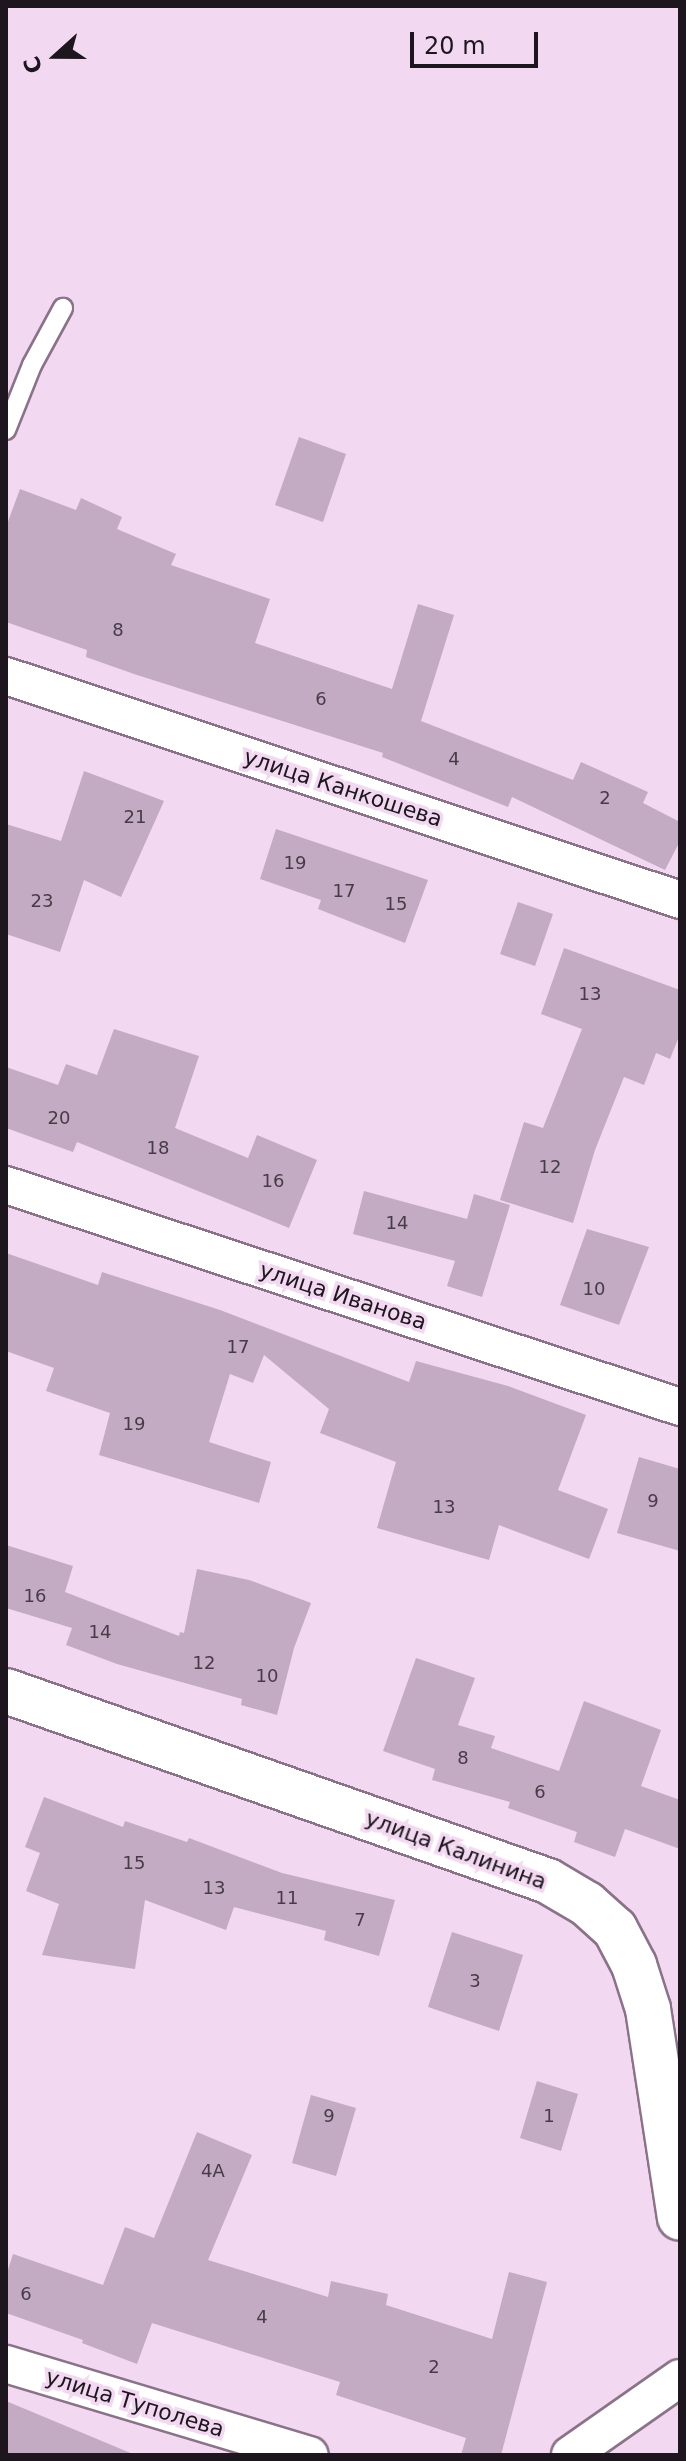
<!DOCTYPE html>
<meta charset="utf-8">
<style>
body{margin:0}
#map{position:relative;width:686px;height:2461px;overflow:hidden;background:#f2d9f1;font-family:"DejaVu Sans",sans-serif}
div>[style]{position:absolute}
.building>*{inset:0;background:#c3abc3}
.roads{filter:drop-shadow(2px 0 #8a7389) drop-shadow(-2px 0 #8a7389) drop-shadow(0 2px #8a7389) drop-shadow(0 -2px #8a7389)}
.service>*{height:18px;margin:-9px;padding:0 9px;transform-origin:9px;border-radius:9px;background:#fff}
.minor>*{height:36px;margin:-18px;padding:0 18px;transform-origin:18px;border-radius:18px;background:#fff}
.tertiary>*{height:44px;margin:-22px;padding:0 22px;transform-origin:22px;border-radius:22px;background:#fff}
span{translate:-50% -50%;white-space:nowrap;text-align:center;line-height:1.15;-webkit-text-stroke:7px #f2d9f1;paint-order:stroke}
.number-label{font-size:18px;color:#473b47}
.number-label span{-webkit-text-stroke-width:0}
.street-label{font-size:22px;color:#1e161e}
.frame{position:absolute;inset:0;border:8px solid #1e161e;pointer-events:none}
.north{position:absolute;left:16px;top:16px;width:80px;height:80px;-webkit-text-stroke:6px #f2d9f1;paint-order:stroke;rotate:249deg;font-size:22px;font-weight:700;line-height:32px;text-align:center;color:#1e161e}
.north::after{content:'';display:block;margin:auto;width:28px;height:36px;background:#1e161e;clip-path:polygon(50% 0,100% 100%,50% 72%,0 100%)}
.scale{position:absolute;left:410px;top:32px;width:128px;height:36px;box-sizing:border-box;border:4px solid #1e161e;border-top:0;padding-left:10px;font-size:24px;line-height:28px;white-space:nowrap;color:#1e161e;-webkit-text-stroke:6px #f2d9f1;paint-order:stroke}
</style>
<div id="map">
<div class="building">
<div style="clip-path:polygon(299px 437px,346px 454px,323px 522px,275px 505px)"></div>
<div style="clip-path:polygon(20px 489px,76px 510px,81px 498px,122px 517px,117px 529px,176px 554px,171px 565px,270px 599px,255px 643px,392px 689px,418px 604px,454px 615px,421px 721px,573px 780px,581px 762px,648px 792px,643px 803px,680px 822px,680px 841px,665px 870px,512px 797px,508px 807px,382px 757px,383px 753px,134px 674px,86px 657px,87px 650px,6px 622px,6px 527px)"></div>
<div style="clip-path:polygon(84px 771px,164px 801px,121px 897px,84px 880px,60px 952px,6px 934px,6px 824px,61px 841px)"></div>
<div style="clip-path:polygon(276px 829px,428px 880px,405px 943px,318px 909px,321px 900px,260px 879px)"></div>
<div style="clip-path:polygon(518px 902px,553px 914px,535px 966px,500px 954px)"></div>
<div style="clip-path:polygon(564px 948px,680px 990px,680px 1034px,670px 1059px,656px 1053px,644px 1085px,624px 1077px,595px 1150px,573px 1223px,500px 1200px,524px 1122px,543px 1128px,582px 1029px,541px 1014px)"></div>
<div style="clip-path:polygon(114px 1029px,199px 1056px,175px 1128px,248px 1158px,257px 1135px,317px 1160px,289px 1228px,77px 1142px,73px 1152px,6px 1128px,6px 1067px,58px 1085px,66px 1064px,97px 1075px)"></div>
<div style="clip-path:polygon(364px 1191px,467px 1219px,474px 1194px,510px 1205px,482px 1297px,447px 1286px,455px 1261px,353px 1234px)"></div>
<div style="clip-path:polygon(587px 1229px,649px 1247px,619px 1325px,560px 1305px)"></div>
<div style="clip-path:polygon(6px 1253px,98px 1285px,102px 1272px,220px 1310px,409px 1382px,416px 1361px,508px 1386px,586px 1415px,558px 1490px,608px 1509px,589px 1559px,499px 1525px,489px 1560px,377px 1528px,396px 1462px,320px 1433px,329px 1409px,264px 1355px,253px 1383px,230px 1374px,209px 1442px,271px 1462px,259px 1503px,99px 1455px,110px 1413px,46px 1391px,54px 1368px,6px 1351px)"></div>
<div style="clip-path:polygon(639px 1457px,680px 1469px,680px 1551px,617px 1533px)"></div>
<div style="clip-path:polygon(6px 1545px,73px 1566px,65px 1592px,179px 1636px,180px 1632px,184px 1633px,197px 1569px,249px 1580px,311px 1603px,294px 1648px,277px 1715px,241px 1705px,242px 1699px,117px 1664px,66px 1645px,72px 1628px,6px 1608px)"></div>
<div style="clip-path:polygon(416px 1658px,475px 1678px,458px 1725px,495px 1736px,491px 1748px,559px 1771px,584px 1701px,661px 1730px,641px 1786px,680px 1800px,680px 1849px,625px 1829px,615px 1857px,574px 1842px,577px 1832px,508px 1808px,510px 1802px,432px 1780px,435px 1769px,383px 1751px)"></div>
<div style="clip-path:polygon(44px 1797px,123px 1827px,125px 1821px,187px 1842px,189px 1838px,282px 1873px,395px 1900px,379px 1956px,324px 1940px,326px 1931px,234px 1907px,226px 1930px,145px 1900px,135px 1969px,42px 1955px,59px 1904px,26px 1891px,40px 1853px,25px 1847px)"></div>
<div style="clip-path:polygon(452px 1932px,523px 1955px,499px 2031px,428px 2007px)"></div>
<div style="clip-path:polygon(537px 2081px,578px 2094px,561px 2151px,520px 2138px)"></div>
<div style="clip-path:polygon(311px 2095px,356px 2108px,336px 2176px,292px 2163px)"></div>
<div style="clip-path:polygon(197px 2132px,252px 2155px,208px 2260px,328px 2297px,331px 2281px,388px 2294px,386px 2305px,492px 2339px,509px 2272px,547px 2282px,501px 2455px,461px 2455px,466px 2438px,336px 2395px,340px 2382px,152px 2323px,137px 2364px,82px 2343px,83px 2340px,6px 2313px,6px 2276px,13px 2254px,103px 2285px,125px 2227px,154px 2238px)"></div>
<div style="clip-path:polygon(6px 2401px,133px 2454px,133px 2455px,6px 2455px)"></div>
</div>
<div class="roads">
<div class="service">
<div style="left:6px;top:430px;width:70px;rotate:-68.2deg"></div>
<div style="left:32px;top:365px;width:65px;rotate:-61.5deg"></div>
</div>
<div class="minor">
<div style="left:6px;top:676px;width:710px;rotate:18.38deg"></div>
<div style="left:6px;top:1185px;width:710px;rotate:18.23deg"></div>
<div style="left:6px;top:2364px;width:317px;rotate:16.7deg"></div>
<div style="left:570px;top:2455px;width:134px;rotate:-35deg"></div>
</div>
<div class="tertiary">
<div style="left:6px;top:1691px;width:574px;rotate:19.32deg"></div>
<div style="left:548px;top:1881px;width:45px;rotate:30.5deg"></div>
<div style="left:587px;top:1904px;width:38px;rotate:42deg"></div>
<div style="left:615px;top:1929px;width:41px;rotate:62.2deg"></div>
<div style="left:634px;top:1965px;width:46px;rotate:72.3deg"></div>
<div style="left:648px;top:2009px;width:211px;rotate:81.3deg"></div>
</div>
</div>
<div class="number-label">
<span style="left:118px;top:630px">8</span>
<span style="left:321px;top:699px">6</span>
<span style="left:454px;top:759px">4</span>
<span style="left:605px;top:798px">2</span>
<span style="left:135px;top:817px">21</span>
<span style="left:295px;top:863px">19</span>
<span style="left:344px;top:891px">17</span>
<span style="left:42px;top:901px">23</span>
<span style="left:396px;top:904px">15</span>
<span style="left:590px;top:994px">13</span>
<span style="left:59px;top:1118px">20</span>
<span style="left:158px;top:1148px">18</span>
<span style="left:550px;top:1167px">12</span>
<span style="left:273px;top:1181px">16</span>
<span style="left:397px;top:1223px">14</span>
<span style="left:594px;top:1289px">10</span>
<span style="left:238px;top:1347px">17</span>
<span style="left:134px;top:1424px">19</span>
<span style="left:653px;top:1501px">9</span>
<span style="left:444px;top:1507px">13</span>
<span style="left:35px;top:1596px">16</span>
<span style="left:100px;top:1632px">14</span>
<span style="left:204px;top:1663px">12</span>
<span style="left:267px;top:1676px">10</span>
<span style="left:463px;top:1758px">8</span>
<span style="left:540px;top:1792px">6</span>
<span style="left:134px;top:1863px">15</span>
<span style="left:214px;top:1888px">13</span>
<span style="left:287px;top:1898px">11</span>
<span style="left:360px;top:1920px">7</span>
<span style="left:475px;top:1981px">3</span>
<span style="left:329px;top:2116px">9</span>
<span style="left:549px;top:2116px">1</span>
<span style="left:213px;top:2171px">4А</span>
<span style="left:26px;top:2294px">6</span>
<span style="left:262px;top:2317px">4</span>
<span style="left:434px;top:2367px">2</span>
</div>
<div class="street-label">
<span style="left:343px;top:788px;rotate:18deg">улица Канкошева</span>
<span style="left:343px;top:1296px;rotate:18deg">улица Иванова</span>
<span style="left:456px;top:1850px;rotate:20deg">улица Калинина</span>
<span style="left:135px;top:2403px;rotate:17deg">улица Туполева</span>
</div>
<div class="frame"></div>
<div class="north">С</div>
<div class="scale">20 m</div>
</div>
